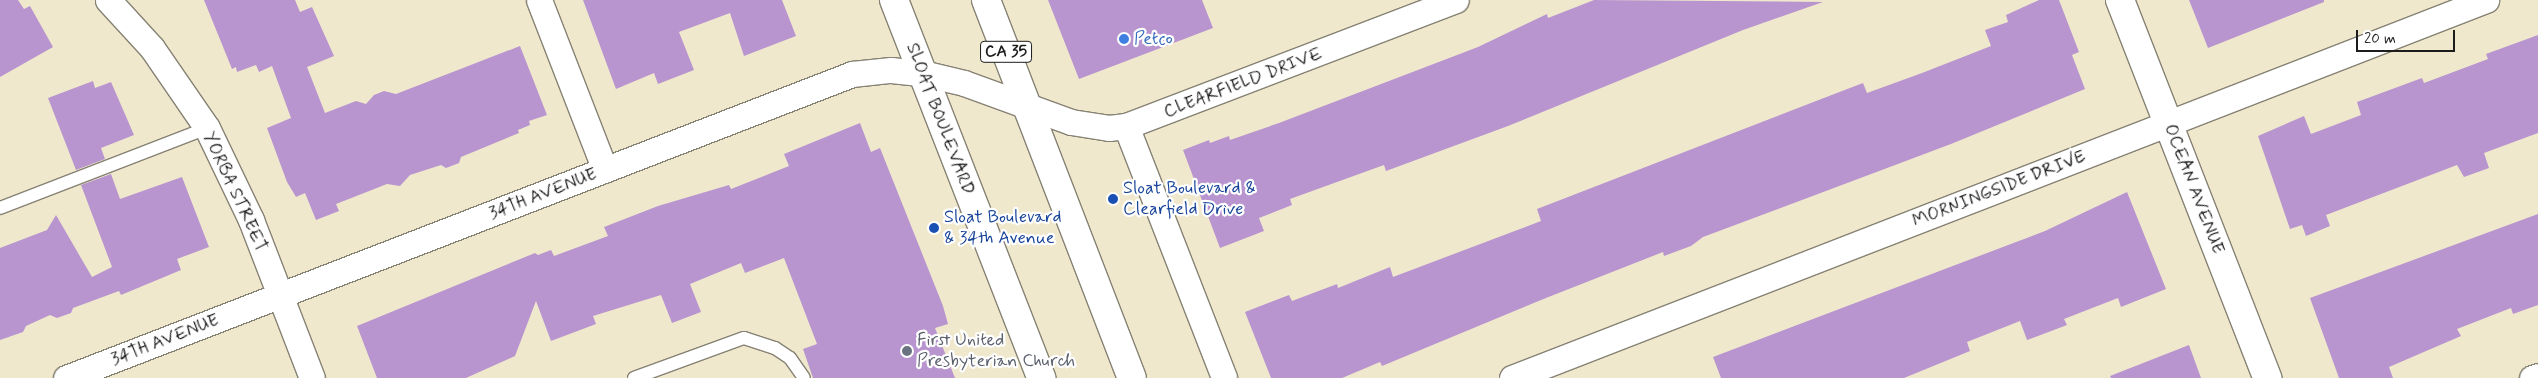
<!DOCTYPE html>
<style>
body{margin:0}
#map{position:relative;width:2538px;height:378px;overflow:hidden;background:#f0e8cd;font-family:Mynerve,sans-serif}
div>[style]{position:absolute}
.building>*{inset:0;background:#b895cf}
.roads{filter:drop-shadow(1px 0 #868274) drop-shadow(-1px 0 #868274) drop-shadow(0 1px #868274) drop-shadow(0 -1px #868274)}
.service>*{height:12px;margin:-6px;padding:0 6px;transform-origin:6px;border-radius:6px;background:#fff}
.minor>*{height:25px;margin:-12.5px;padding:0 12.5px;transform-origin:12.5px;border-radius:12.5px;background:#fff}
.tertiary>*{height:28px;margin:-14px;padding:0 14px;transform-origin:14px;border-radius:14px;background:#fff}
.primary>*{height:28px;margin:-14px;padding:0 14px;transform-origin:14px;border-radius:14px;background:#fff}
.dots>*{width:14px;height:14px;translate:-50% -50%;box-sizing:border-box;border:2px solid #fff;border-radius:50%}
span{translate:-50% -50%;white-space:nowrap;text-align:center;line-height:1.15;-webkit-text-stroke:4.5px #fff;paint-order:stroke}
.shield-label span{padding:1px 4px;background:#fff;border:1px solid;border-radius:4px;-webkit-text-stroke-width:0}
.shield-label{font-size:16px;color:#1c1c1c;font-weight:700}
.shop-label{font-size:18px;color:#366cbe}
.left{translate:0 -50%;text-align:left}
.street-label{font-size:18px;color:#1c1c1c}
.transit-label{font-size:18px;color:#164399}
.worship-label{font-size:18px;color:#5b616d}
.scale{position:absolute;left:2356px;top:30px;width:99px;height:22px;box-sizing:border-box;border:2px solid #1c1c1c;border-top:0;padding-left:6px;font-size:15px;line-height:18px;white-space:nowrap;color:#1c1c1c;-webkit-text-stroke:4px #fff;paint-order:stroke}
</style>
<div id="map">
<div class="building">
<div style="clip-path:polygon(0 0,18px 0,24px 9px,30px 6px,53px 47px,0 77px)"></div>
<div style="clip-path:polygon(204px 0,295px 0,300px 12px,312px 7px,334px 56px,307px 67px,325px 113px,356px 101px,366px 104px,374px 95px,384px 91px,396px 94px,520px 46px,547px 115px,529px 121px,530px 125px,518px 130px,519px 133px,461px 157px,459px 163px,446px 168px,441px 165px,410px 175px,400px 186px,387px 184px,336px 204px,339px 211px,316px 220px,305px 193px,296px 197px,287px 182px,267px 128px,291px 118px,272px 66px,259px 72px,256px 65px,237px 72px,236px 67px,232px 69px)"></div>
<div style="clip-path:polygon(583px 0,782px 0,796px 36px,744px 56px,730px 13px,679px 32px,694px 70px,658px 84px,654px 73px,616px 89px)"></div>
<div style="clip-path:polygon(1048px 0,1202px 0,1213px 28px,1079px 79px)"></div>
<div style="clip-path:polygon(1594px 0,1823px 2px,1743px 30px,1508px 126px,1386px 171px,1384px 165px,1290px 199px,1292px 205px,1259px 218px,1264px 231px,1220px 248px,1183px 150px,1209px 140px,1210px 143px,1229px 136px,1230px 140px,1279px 123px,1478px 47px,1547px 14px,1548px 18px)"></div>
<div style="clip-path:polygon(2039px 0,2059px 0,2079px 52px,2072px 55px,2085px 89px,1951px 144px,1703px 237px,1691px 246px,1664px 256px,1663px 252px,1546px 298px,1382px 366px,1380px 362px,1342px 378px,1271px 378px,1245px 312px,1289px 295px,1292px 301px,1337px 284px,1338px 288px,1390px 267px,1393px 277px,1541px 221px,1537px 209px,1816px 101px,1863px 83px,1867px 93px,1922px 73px,1991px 46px,1985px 30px,2008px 22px,2006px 15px)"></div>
<div style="clip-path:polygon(2189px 0,2324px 0,2324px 2px,2208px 48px)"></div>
<div style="clip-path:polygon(2538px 35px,2538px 133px,2484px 153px,2489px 168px,2464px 177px,2457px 165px,2326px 215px,2330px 226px,2306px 236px,2302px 225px,2290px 229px,2258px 136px,2304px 116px,2311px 134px,2361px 115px,2357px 102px,2422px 78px,2424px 83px,2488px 59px,2486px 54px)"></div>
<div style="clip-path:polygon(93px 81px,95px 88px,111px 82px,134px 135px,101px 148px,105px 159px,76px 170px,48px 98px)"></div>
<div style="clip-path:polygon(860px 123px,871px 152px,880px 148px,943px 306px,948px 324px,935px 328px,955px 378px,813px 378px,803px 349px,817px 344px,784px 258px,745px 273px,741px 263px,690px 284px,701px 312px,672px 323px,661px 295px,593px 316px,596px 324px,551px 341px,536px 301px,515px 356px,466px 378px,377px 378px,357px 326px,535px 253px,538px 255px,551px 250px,554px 256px,608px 236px,604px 227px,658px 206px,729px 185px,731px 189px,789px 166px,784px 154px)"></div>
<div style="clip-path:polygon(111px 174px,120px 199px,182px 177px,209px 247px,177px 259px,181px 270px,121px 295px,119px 291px,73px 308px,71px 313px,57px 318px,50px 315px,26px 326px,23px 332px,0 340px,0 248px,47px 230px,56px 215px,92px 277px,112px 267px,81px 185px)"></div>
<div style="clip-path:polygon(2127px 192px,2166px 289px,2121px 307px,2118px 298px,2064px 319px,2067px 325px,2027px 340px,2020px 321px,1967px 342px,1970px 351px,1904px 378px,1721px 378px,1713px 357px,2045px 231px)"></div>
<div style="clip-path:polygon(2538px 214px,2538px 305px,2513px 314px,2511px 308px,2457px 329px,2461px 336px,2389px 367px,2393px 378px,2339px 378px,2310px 298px)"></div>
<div style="clip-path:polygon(2189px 345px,2201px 378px,2111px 378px,2110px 376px)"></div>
</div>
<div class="roads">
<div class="service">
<div style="left:0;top:208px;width:222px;rotate:-21.1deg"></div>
<div style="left:634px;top:378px;width:117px;rotate:-20deg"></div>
<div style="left:744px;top:338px;width:33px;rotate:18deg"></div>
<div style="left:775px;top:348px;width:18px;rotate:34deg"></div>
<div style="left:790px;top:358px;width:24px;rotate:55deg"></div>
</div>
<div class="minor">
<div style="left:108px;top:0;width:65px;rotate:47.5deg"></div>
<div style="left:152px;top:48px;width:97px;rotate:55.5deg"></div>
<div style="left:207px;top:128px;width:102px;rotate:64.4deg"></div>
<div style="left:251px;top:220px;width:169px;rotate:68.9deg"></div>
<div style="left:539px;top:0;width:182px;rotate:68.8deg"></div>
<div style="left:1126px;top:126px;width:270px;rotate:68.7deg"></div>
<div style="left:66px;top:378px;width:843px;rotate:-21.14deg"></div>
<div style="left:852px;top:74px;width:39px;rotate:-6deg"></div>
<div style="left:891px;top:70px;width:31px;rotate:6deg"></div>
<div style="left:922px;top:73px;width:43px;rotate:13.4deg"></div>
<div style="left:964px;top:83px;width:114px;rotate:20deg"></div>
<div style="left:1071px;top:122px;width:38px;rotate:9deg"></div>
<div style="left:1109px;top:128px;width:17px;rotate:-7deg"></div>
<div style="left:1126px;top:126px;width:353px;rotate:-20.9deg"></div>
<div style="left:1512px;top:378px;width:1045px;rotate:-21.21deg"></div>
<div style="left:2532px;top:378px;width:6px;rotate:-18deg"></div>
</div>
<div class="tertiary">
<div style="left:2120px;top:0;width:406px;rotate:68.7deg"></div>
</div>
<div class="primary">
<div style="left:894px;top:0;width:406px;rotate:68.7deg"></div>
<div style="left:986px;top:0;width:405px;rotate:68.9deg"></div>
</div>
</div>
<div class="dots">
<div style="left:1124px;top:39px;background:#3f7fe0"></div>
<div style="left:1113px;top:199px;background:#1a4fb4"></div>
<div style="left:934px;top:228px;background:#1a4fb4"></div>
<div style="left:907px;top:351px;background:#6b7280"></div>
</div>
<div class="shield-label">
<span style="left:1006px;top:52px">CA 35</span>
</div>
<div class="shop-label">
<span class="left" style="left:1134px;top:39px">Petco</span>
</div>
<div class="street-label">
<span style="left:1243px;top:83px;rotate:-21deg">CLEARFIELD DRIVE</span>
<span style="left:940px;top:119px;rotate:69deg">SLOAT BOULEVARD</span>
<span style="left:1999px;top:189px;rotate:-21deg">MORNINGSIDE DRIVE</span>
<span style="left:2194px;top:189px;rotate:69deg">OCEAN AVENUE</span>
<span style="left:235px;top:192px;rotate:65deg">YORBA STREET</span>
<span style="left:543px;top:194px;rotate:-21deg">34TH AVENUE</span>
<span style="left:165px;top:340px;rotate:-21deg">34TH AVENUE</span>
</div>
<div class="transit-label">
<span class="left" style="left:1123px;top:199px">Sloat Boulevard &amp;<br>Clearfield Drive</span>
<span class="left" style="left:944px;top:228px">Sloat Boulevard<br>&amp; 34th Avenue</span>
</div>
<div class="worship-label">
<span class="left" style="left:917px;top:351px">First United<br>Presbyterian Church</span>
</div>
<div class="scale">20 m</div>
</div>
